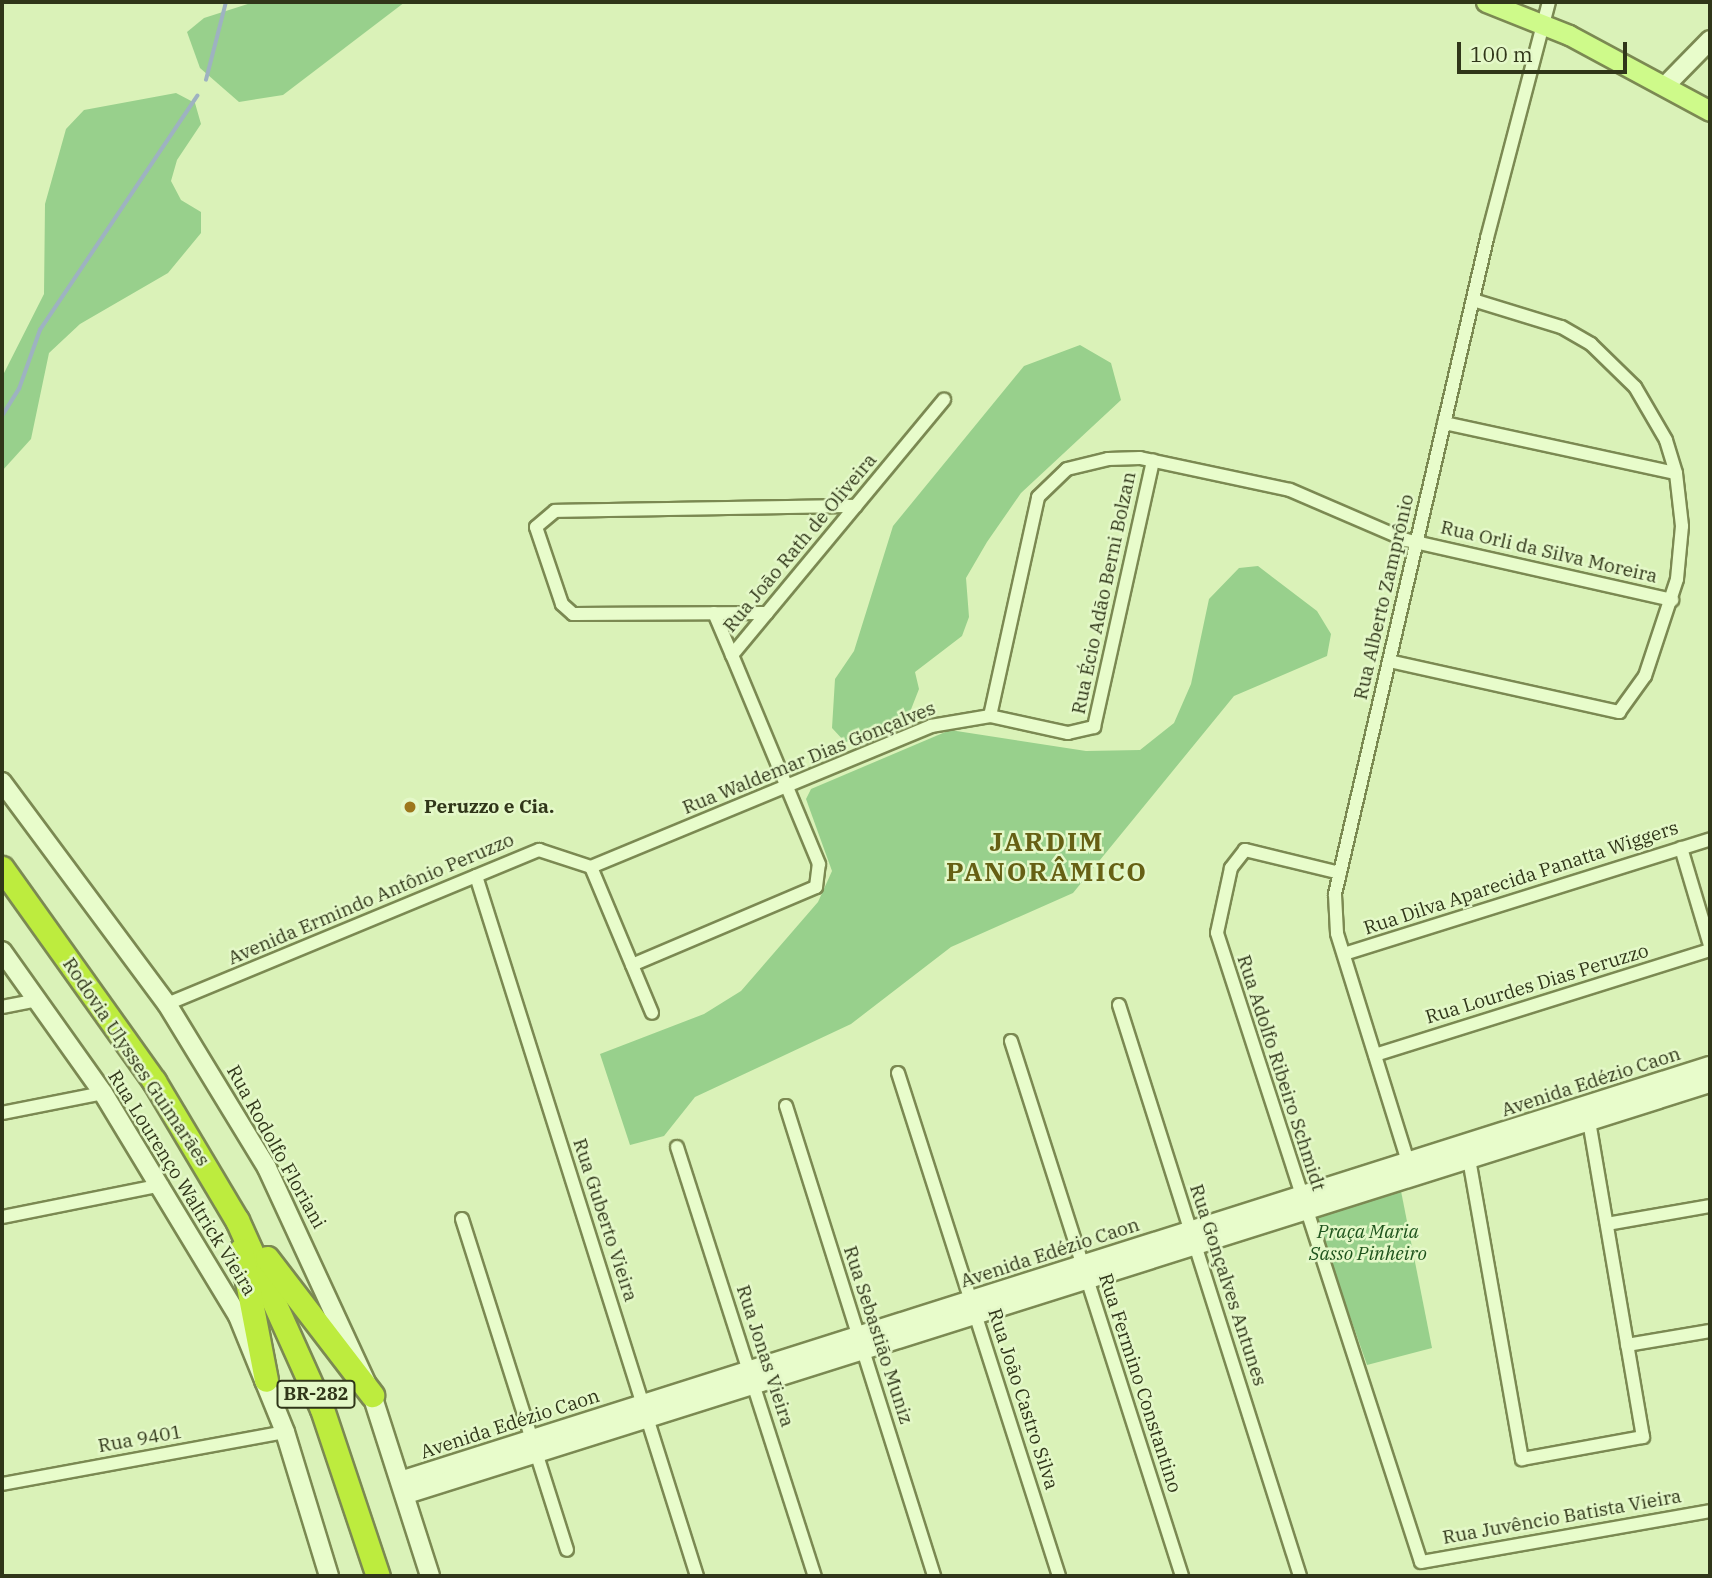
<!DOCTYPE html>
<meta charset="utf-8">
<style>
body{margin:0}
#map{position:relative;width:1712px;height:1578px;overflow:hidden;background:#daf2b8;font-family:"IBM Plex Serif",serif}
div>[style]{position:absolute}
.green>*{inset:0;background:#98d08c}
.stream>*{height:3.5px;margin:-1.75px;padding:0 1.75px;transform-origin:1.75px;border-radius:1.75px;background:#9eb2c1}
.roads{filter:drop-shadow(2px 0 #7b8952) drop-shadow(-2px 0 #7b8952) drop-shadow(0 2px #7b8952) drop-shadow(0 -2px #7b8952)}
.street>*{height:12px;margin:-6px;padding:0 6px;transform-origin:6px;border-radius:6px;background:#e8fccb}
.secondary>*{height:18px;margin:-9px;padding:0 9px;transform-origin:9px;border-radius:9px;background:#e8fccb}
.primary>*{height:19px;margin:-9.5px;padding:0 9.5px;transform-origin:9.5px;border-radius:9.5px;background:#cefa8a}
.highway>*{height:23px;margin:-11.5px;padding:0 11.5px;transform-origin:11.5px;border-radius:11.5px;background:#bdec3e}
.dots>*{width:19px;height:19px;translate:-50% -50%;box-sizing:border-box;border:4px solid #e4f8c8;border-radius:50%}
span{translate:-50% -50%;white-space:nowrap;text-align:center;line-height:1.15;-webkit-text-stroke:5px #e4f8c8;paint-order:stroke}
.shield-label span{padding:2px 5px;background:#e4f8c8;border:2px solid;border-radius:5px;-webkit-text-stroke-width:0}
.shield-label{font-size:18px;color:#303619;font-weight:700}
.street-label{font-size:19px;color:#303619}
.poi-label{font-size:19px;color:#303619;font-weight:700}
.left{translate:0 -50%;text-align:left}
.park-label{font-size:19px;color:#1f541d;font-style:italic}
.district-label{font-size:26px;color:#666014;font-weight:700;letter-spacing:2px}
.frame{position:absolute;inset:0;border:4px solid #303619;pointer-events:none}
.scale{position:absolute;left:1457px;top:42px;width:170px;height:32px;box-sizing:border-box;border:4px solid #303619;border-top:0;padding-left:9px;font-size:21px;line-height:24px;white-space:nowrap;color:#303619;-webkit-text-stroke:5px #e4f8c8;paint-order:stroke}
</style>
<div id="map">
<div class="green">
<div style="clip-path:polygon(254px 2px,405px 2px,283px 95px,239px 102px,200px 68px,187px 32px,204px 18px)"></div>
<div style="clip-path:polygon(176px 93px,195px 103px,201px 124px,177px 160px,171px 181px,181px 200px,201px 212px,201px 233px,168px 273px,80px 324px,49px 353px,31px 439px,2px 471px,2px 377px,44px 294px,45px 204px,66px 129px,84px 110px)"></div>
<div style="clip-path:polygon(1080px 345px,1111px 363px,1121px 400px,1021px 493px,987px 542px,966px 578px,969px 617px,962px 636px,915px 672px,919px 689px,910px 712px,880px 736px,845px 742px,832px 728px,835px 679px,854px 651px,893px 526px,1024px 366px)"></div>
<div style="clip-path:polygon(1258px 566px,1317px 611px,1331px 634px,1327px 656px,1234px 696px,1073px 893px,951px 947px,851px 1024px,695px 1097px,664px 1136px,630px 1145px,600px 1054px,704px 1014px,741px 991px,818px 902px,832px 871px,806px 799px,811px 789px,950px 730px,1086px 751px,1140px 750px,1174px 723px,1191px 684px,1209px 599px,1239px 568px)"></div>
<div style="clip-path:polygon(1400px 1186px,1432px 1348px,1367px 1365px,1314px 1213px)"></div>
</div>
<div class="stream">
<div style="left:206px;top:80px;width:81px;rotate:-75.6deg"></div>
<div style="left:2px;top:416px;width:32px;rotate:-58deg"></div>
<div style="left:19px;top:389px;width:63px;rotate:-70.4deg"></div>
<div style="left:40px;top:330px;width:282px;rotate:-56.1deg"></div>
</div>
<div class="roads">
<div class="street">
<div style="left:1444px;top:423px;width:237px;rotate:12.2deg"></div>
<div style="left:714px;top:613px;width:46px;rotate:66.8deg"></div>
<div style="left:767px;top:613px;width:194px;rotate:179.7deg"></div>
<div style="left:573px;top:614px;width:15px;rotate:-138deg"></div>
<div style="left:562px;top:604px;width:81px;rotate:-108.7deg"></div>
<div style="left:536px;top:527px;width:25px;rotate:-40deg"></div>
<div style="left:555px;top:511px;width:301px;rotate:-1deg"></div>
<div style="left:1389px;top:661px;width:236px;rotate:12.5deg"></div>
<div style="left:1619px;top:712px;width:44px;rotate:-54.2deg"></div>
<div style="left:1645px;top:676px;width:102px;rotate:-71.7deg"></div>
<div style="left:1677px;top:579px;width:53px;rotate:-84.6deg"></div>
<div style="left:1682px;top:526px;width:53px;rotate:-96.5deg"></div>
<div style="left:1676px;top:473px;width:34px;rotate:-107deg"></div>
<div style="left:1666px;top:440px;width:61px;rotate:-120.3deg"></div>
<div style="left:1635px;top:387px;width:62px;rotate:-135.7deg"></div>
<div style="left:1591px;top:344px;width:34px;rotate:-150deg"></div>
<div style="left:1561px;top:327px;width:92px;rotate:-162.9deg"></div>
<div style="left:990px;top:716px;width:224px;rotate:-77.6deg"></div>
<div style="left:1038px;top:497px;width:40px;rotate:-44deg"></div>
<div style="left:1067px;top:469px;width:42px;rotate:-13.7deg"></div>
<div style="left:1108px;top:459px;width:32px;rotate:-2deg"></div>
<div style="left:1140px;top:458px;width:153px;rotate:12deg"></div>
<div style="left:1290px;top:490px;width:126px;rotate:23.3deg"></div>
<div style="left:1406px;top:540px;width:273px;rotate:12.7deg"></div>
<div style="left:1681px;top:848px;width:101px;rotate:73.4deg"></div>
<div style="left:591px;top:867px;width:368px;rotate:-22.5deg"></div>
<div style="left:931px;top:726px;width:60px;rotate:-9.6deg"></div>
<div style="left:990px;top:716px;width:80px;rotate:12.3deg"></div>
<div style="left:1068px;top:733px;width:27px;rotate:-13deg"></div>
<div style="left:1094px;top:727px;width:273px;rotate:-77.5deg"></div>
<div style="left:591px;top:867px;width:158px;rotate:67.3deg"></div>
<div style="left:1340px;top:873px;width:98px;rotate:-166.4deg"></div>
<div style="left:1245px;top:850px;width:23px;rotate:128deg"></div>
<div style="left:1231px;top:868px;width:66px;rotate:102.2deg"></div>
<div style="left:1217px;top:933px;width:661px;rotate:72.03deg"></div>
<div style="left:1421px;top:1562px;width:293px;rotate:-10deg"></div>
<div style="left:476px;top:876px;width:734px;rotate:72.48deg"></div>
<div style="left:1344px;top:954px;width:384px;rotate:-17.4deg"></div>
<div style="left:632px;top:965px;width:200px;rotate:-23deg"></div>
<div style="left:816px;top:887px;width:23px;rotate:-83deg"></div>
<div style="left:819px;top:864px;width:226px;rotate:-112.6deg"></div>
<div style="left:732px;top:655px;width:332px;rotate:-50.3deg"></div>
<div style="left:167px;top:1004px;width:403px;rotate:-22.5deg"></div>
<div style="left:539px;top:850px;width:55px;rotate:18.1deg"></div>
<div style="left:1119px;top:1005px;width:599px;rotate:72.41deg"></div>
<div style="left:2px;top:1007px;width:36px;rotate:-11deg"></div>
<div style="left:1011px;top:1041px;width:562px;rotate:72.27deg"></div>
<div style="left:1375px;top:1055px;width:351px;rotate:-17.4deg"></div>
<div style="left:898px;top:1073px;width:528px;rotate:72.25deg"></div>
<div style="left:786px;top:1106px;width:493px;rotate:72.5deg"></div>
<div style="left:2px;top:1113px;width:103px;rotate:-11.2deg"></div>
<div style="left:677px;top:1147px;width:451px;rotate:72.2deg"></div>
<div style="left:1469px;top:1159px;width:305px;rotate:80deg"></div>
<div style="left:1522px;top:1459px;width:123px;rotate:-10.3deg"></div>
<div style="left:1643px;top:1437px;width:321px;rotate:-99.7deg"></div>
<div style="left:1410px;top:1168px;width:246px;rotate:-107.3deg"></div>
<div style="left:1337px;top:933px;width:39px;rotate:-93deg"></div>
<div style="left:1335px;top:894px;width:673px;rotate:-76.95deg"></div>
<div style="left:1487px;top:238px;width:244px;rotate:-75.3deg"></div>
<div style="left:2px;top:1217px;width:163px;rotate:-11.3deg"></div>
<div style="left:462px;top:1219px;width:347px;rotate:72.4deg"></div>
<div style="left:1607px;top:1224px;width:105px;rotate:-9.9deg"></div>
<div style="left:1627px;top:1345px;width:84px;rotate:-9.6deg"></div>
<div style="left:2px;top:1484px;width:288px;rotate:-10.4deg"></div>
</div>
<div class="secondary">
<div style="left:1666px;top:85px;width:63px;rotate:-45.6deg"></div>
<div style="left:2px;top:782px;width:277px;rotate:53.4deg"></div>
<div style="left:167px;top:1004px;width:192px;rotate:58.6deg"></div>
<div style="left:267px;top:1168px;width:250px;rotate:65.2deg"></div>
<div style="left:372px;top:1395px;width:190px;rotate:72.2deg"></div>
<div style="left:2px;top:951px;width:174px;rotate:54.6deg"></div>
<div style="left:103px;top:1093px;width:261px;rotate:58.8deg"></div>
<div style="left:238px;top:1316px;width:125px;rotate:67.9deg"></div>
<div style="left:285px;top:1432px;width:151px;rotate:73deg"></div>
<div style="left:403px;top:1480px;width:1371px;rotate:-17.58deg"></div>
<div style="left:407px;top:1494px;width:1366px;rotate:-17.51deg"></div>
</div>
<div class="primary">
<div style="left:1486px;top:2px;width:89px;rotate:21.7deg"></div>
<div style="left:1569px;top:35px;width:160px;rotate:28.3deg"></div>
</div>
<div class="highway">
<div style="left:2px;top:868px;width:262px;rotate:54.5deg"></div>
<div style="left:154px;top:1081px;width:162px;rotate:59.2deg"></div>
<div style="left:237px;top:1220px;width:207px;rotate:65.8deg"></div>
<div style="left:322px;top:1409px;width:176px;rotate:71.5deg"></div>
<div style="left:241px;top:1250px;width:132px;rotate:79.1deg"></div>
<div style="left:267px;top:1258px;width:173px;rotate:52.5deg"></div>
</div>
</div>
<div class="dots">
<div style="left:410px;top:807px;background:#9d771d"></div>
</div>
<div class="shield-label">
<span style="left:316px;top:1394px">BR-282</span>
</div>
<div class="street-label">
<span style="left:800px;top:543px;rotate:-50deg">Rua João Rath de Oliveira</span>
<span style="left:1549px;top:552px;rotate:13deg">Rua Orli da Silva Moreira</span>
<span style="left:1104px;top:593px;rotate:-78deg">Rua Écio Adão Berni Bolzan</span>
<span style="left:1384px;top:597px;rotate:-77deg">Rua Alberto Zamprônio</span>
<span style="left:809px;top:758px;rotate:-22deg">Rua Waldemar Dias Gonçalves</span>
<span style="left:1521px;top:878px;rotate:-18deg">Rua Dilva Aparecida Panatta Wiggers</span>
<span style="left:371px;top:899px;rotate:-23deg">Avenida Ermindo Antônio Peruzzo</span>
<span style="left:1537px;top:984px;rotate:-17deg">Rua Lourdes Dias Peruzzo</span>
<span style="left:136px;top:1062px;rotate:56deg">Rodovia Ulysses Guimarães</span>
<span style="left:1281px;top:1073px;rotate:72deg">Rua Adolfo Ribeiro Schmidt</span>
<span style="left:1591px;top:1082px;rotate:-18deg">Avenida Edézio Caon</span>
<span style="left:276px;top:1147px;rotate:61deg">Rua Rodolfo Floriani</span>
<span style="left:182px;top:1183px;rotate:58deg">Rua Lourenço Waltrick Vieira</span>
<span style="left:605px;top:1220px;rotate:72deg">Rua Guberto Vieira</span>
<span style="left:1050px;top:1253px;rotate:-18deg">Avenida Edézio Caon</span>
<span style="left:1228px;top:1285px;rotate:72deg">Rua Gonçalves Antunes</span>
<span style="left:878px;top:1335px;rotate:72deg">Rua Sebastião Muniz</span>
<span style="left:765px;top:1356px;rotate:72deg">Rua Jonas Vieira</span>
<span style="left:1140px;top:1383px;rotate:72deg">Rua Fermino Constantino</span>
<span style="left:1023px;top:1399px;rotate:72deg">Rua João Castro Silva</span>
<span style="left:510px;top:1424px;rotate:-18deg">Avenida Edézio Caon</span>
<span style="left:140px;top:1439px;rotate:-10deg">Rua 9401</span>
<span style="left:1562px;top:1517px;rotate:-10deg">Rua Juvêncio Batista Vieira</span>
</div>
<div class="poi-label">
<span class="left" style="left:424px;top:807px">Peruzzo e Cia.</span>
</div>
<div class="park-label">
<span style="left:1368px;top:1243px">Praça Maria<br>Sasso Pinheiro</span>
</div>
<div class="district-label">
<span style="left:1047px;top:857px">JARDIM<br>PANORÂMICO</span>
</div>
<div class="frame"></div>
<div class="scale">100 m</div>
</div>
